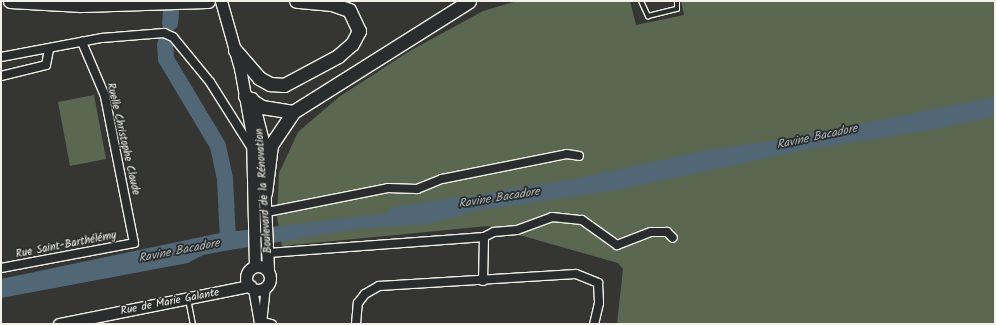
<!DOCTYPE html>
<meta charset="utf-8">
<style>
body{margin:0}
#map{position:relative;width:996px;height:325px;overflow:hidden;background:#353634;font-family:Kalam,sans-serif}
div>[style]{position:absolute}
.green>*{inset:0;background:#5a6851}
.water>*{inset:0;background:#526776}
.river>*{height:16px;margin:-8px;padding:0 8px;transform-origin:8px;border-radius:8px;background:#526776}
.roads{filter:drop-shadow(1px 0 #f4f1e8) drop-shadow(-1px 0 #f4f1e8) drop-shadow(0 1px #f4f1e8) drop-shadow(0 -1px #f4f1e8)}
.service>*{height:4px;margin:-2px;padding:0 2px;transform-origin:2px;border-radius:2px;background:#2a2d2e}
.minor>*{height:8px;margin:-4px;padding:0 4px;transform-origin:4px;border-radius:4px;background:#2a2d2e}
.secondary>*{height:11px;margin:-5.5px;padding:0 5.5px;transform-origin:5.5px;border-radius:5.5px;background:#2a2d2e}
.secondary>.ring{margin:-5.5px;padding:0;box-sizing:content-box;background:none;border:11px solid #2a2d2e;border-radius:50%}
.trunk>*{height:13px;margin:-6.5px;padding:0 6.5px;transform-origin:6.5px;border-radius:6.5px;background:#2a2d2e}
span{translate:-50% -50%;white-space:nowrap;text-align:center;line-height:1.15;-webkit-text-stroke:3.5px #2a2d2e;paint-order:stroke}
.street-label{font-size:11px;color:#f4f1e8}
.water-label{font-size:12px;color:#abb3b5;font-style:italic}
.frame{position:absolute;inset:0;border:2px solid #f4f1e8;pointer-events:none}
</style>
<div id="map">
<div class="green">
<div style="clip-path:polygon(517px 1px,630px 1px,636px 25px,684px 15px,681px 1px,995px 1px,995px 324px,617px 324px,623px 269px,618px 263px,488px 226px,282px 246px,277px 217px,279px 173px,298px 132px,339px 97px,408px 52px,483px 11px)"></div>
<div style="clip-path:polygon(94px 95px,106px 159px,70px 166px,58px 102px)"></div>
</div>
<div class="water">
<div style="clip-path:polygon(995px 97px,995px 116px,936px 129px,799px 151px,618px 190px,480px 210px,428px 224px,358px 229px,224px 251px,203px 255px,188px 263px,1px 298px,1px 279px,220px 233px,449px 206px,453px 200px,519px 187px,570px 180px,708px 150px,787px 139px)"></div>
</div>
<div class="river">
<div style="left:170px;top:23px;width:11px;rotate:-85deg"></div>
<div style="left:165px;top:44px;width:15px;rotate:86deg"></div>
<div style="left:166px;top:59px;width:101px;rotate:59.1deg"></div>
<div style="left:218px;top:146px;width:34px;rotate:78deg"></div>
<div style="left:225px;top:179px;width:62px;rotate:87.2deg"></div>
<div style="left:396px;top:215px;width:71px;rotate:-8.9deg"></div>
</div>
<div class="roads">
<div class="service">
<div style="left:641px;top:1px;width:17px;rotate:65deg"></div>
<div style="left:648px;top:16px;width:30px;rotate:-14deg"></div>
<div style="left:677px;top:9px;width:8px;rotate:-90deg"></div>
<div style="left:188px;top:299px;width:25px;rotate:79deg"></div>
</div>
<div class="minor">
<div style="left:1px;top:57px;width:103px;rotate:-10.7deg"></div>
<div style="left:102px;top:38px;width:62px;rotate:-4.6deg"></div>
<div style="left:164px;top:33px;width:10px;rotate:24deg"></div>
<div style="left:173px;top:37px;width:58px;rotate:50.6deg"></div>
<div style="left:210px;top:82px;width:77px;rotate:57.8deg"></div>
<div style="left:1px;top:76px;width:46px;rotate:-13.7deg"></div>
<div style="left:46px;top:65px;width:15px;rotate:-79deg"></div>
<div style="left:267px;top:212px;width:123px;rotate:-11.2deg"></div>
<div style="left:388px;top:188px;width:29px;rotate:2deg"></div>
<div style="left:417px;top:189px;width:27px;rotate:-22deg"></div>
<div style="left:442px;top:179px;width:127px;rotate:-11.3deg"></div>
<div style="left:567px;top:154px;width:12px;rotate:9deg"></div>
<div style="left:268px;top:253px;width:217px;rotate:-4.2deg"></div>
<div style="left:1px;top:268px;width:135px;rotate:-10.6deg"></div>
<div style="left:134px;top:243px;width:150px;rotate:-101.2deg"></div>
<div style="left:105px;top:96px;width:59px;rotate:-113.1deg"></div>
<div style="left:483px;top:281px;width:44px;rotate:-88.7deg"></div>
<div style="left:484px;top:237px;width:11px;rotate:-27deg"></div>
<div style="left:494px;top:232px;width:23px;rotate:-5deg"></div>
<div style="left:517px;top:230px;width:37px;rotate:-20deg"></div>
<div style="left:552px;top:217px;width:30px;rotate:6deg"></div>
<div style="left:582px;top:220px;width:43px;rotate:35.5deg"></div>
<div style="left:617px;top:245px;width:36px;rotate:-21deg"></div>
<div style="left:651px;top:232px;width:16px"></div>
<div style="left:667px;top:232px;width:8px;rotate:45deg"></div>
<div style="left:253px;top:289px;width:36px;rotate:80deg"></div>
<div style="left:263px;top:322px;width:9px;rotate:13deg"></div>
<div style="left:262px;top:324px;width:37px;rotate:-84deg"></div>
<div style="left:356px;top:324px;width:21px;rotate:-85deg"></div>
<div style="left:358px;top:303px;width:11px;rotate:-52deg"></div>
<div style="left:365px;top:294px;width:16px;rotate:-30deg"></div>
<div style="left:379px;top:286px;width:197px;rotate:-3.5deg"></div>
<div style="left:576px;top:274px;width:24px;rotate:22deg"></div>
<div style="left:598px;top:283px;width:20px;rotate:87deg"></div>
<div style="left:599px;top:303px;width:22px;rotate:103deg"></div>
</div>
<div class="secondary">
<div style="left:221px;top:1px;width:70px;rotate:74.2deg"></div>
<div style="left:240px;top:68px;width:68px;rotate:79.8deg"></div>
<div style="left:252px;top:135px;width:131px;rotate:88.7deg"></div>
<div style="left:252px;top:98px;width:40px;rotate:75.6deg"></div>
<div style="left:262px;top:137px;width:133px;rotate:87.4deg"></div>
<div class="ring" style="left:246px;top:266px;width:13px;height:13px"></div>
<div style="left:59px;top:324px;width:195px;rotate:-11.3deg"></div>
</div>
<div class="trunk">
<div style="left:10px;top:1px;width:71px;rotate:3.2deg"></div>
<div style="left:81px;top:5px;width:127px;rotate:-1.8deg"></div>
<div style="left:235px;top:50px;width:37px;rotate:49deg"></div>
<div style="left:259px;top:78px;width:13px;rotate:29deg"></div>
<div style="left:270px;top:84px;width:14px;rotate:4deg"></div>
<div style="left:284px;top:85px;width:61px;rotate:-28.2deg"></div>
<div style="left:338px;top:56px;width:18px;rotate:-41deg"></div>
<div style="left:352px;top:44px;width:15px;rotate:-62deg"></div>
<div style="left:359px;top:31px;width:23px;rotate:-115deg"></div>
<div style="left:349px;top:10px;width:18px;rotate:-161deg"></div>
<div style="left:332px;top:4px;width:36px;rotate:-175deg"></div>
<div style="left:245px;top:96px;width:20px;rotate:33deg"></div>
<div style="left:262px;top:107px;width:31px;rotate:9deg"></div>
<div style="left:265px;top:193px;width:48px;rotate:-82.9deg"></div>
<div style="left:271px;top:145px;width:40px;rotate:-56deg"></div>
<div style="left:293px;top:112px;width:208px;rotate:-32.2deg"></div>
</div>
</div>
<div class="street-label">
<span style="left:123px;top:139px;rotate:77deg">Ruelle Christophe Claude</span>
<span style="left:264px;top:191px;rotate:-94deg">Boulevard de la Rénovation</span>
<span style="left:66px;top:245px;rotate:-11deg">Rue Saint-Barthélémy</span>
<span style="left:170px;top:302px;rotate:-11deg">Rue de Marie Galante</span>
</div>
<div class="water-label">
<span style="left:817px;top:137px;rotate:-12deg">Ravine Bacadore</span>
<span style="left:499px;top:198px;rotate:-9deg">Ravine Bacadore</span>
<span style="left:179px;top:251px;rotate:-11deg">Ravine Bacadore</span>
</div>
<div class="frame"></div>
</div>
